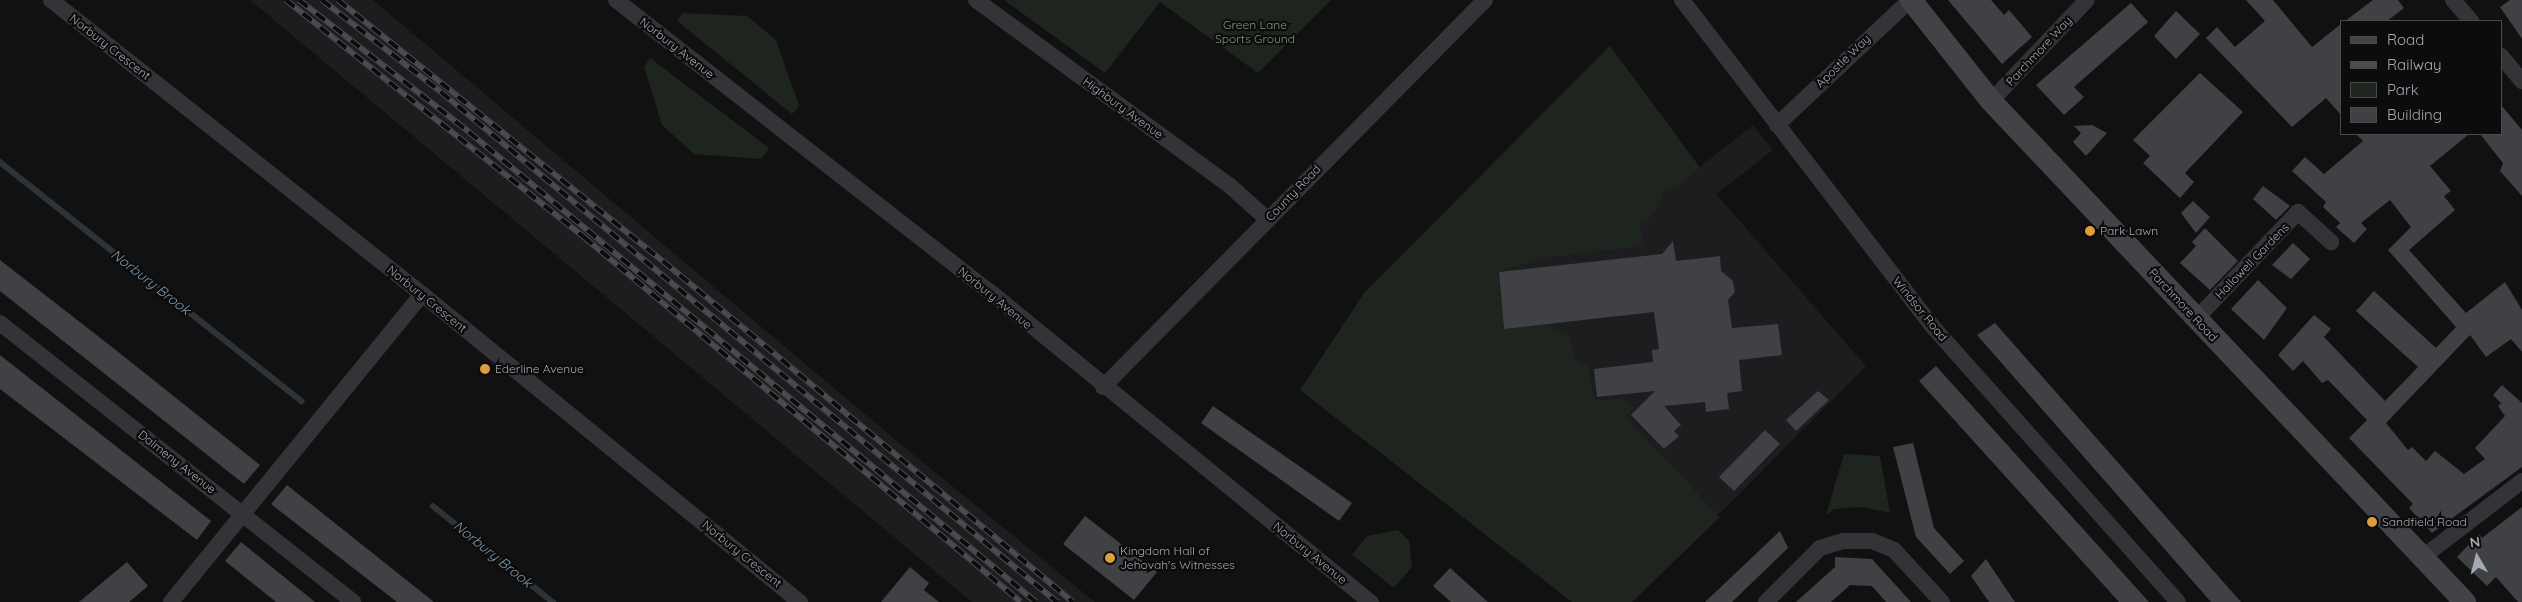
<!DOCTYPE html>
<style>
body{margin:0}
#map{position:relative;width:2522px;height:602px;overflow:hidden;background:#111112;font-family:Quicksand,sans-serif}
div>[style]{position:absolute}
.built>*{inset:0;background:#1d1d1f}
.green>*{inset:0;background:#1e251e}
.stream>*{height:5.5px;margin:-2.75px;padding:0 2.75px;transform-origin:2.75px;border-radius:2.75px;background:#2c343a}
.building>*{inset:0;background:#404145}
.street>*{height:16px;margin:-8px;padding:0 8px;transform-origin:8px;border-radius:8px;background:#333437}
.secondary>*{height:22px;margin:-11px;padding:0 11px;transform-origin:11px;border-radius:11px;background:#414347}
.rail>*{height:5.5px;margin-top:-2.75px;transform-origin:0;background:repeating-linear-gradient(90deg,#0c0c0d 0 11px,#4a4c50 0 22px);box-sizing:border-box;border-block:1px solid #4a4c50}
.dots>*{width:14px;height:14px;translate:-50% -50%;box-sizing:border-box;border:2px solid #0c0c0d;border-radius:50%}
span{translate:-50% -50%;white-space:nowrap;text-align:center;line-height:1.15;-webkit-text-stroke:4.5px #0c0c0d;paint-order:stroke}
.park-label{font-size:12px;color:#7d9b7c}
.street-label{font-size:12px;color:#a4a9b2}
.poi-label{font-size:12px;color:#a4a9b2}
.left{translate:0 -50%;text-align:left}
.water-label{font-size:14px;color:#7e98aa;font-style:italic}
.legend{position:absolute;left:2340px;top:20px;width:162px;height:115px;box-sizing:border-box;background:#0c0c0d;border:1px solid #494b4f;margin:0;padding:6px 9px;list-style:none;font-size:15px;color:#a4a9b2}
.legend li{display:flex;align-items:center;gap:10px;height:25px}
.legend b{width:25px;border:1px solid #494b4f}
.north{position:absolute;left:2452px;top:532px;width:50px;height:50px;-webkit-text-stroke:4px #0c0c0d;paint-order:stroke;rotate:352deg;font-size:14px;font-weight:700;line-height:20px;text-align:center;color:#a4a9b2}
.north::after{content:'';display:block;margin:auto;width:18px;height:22px;background:#a4a9b2;clip-path:polygon(50% 0,100% 100%,50% 72%,0 100%)}
</style>
<div id="map">
<div class="built">
<div style="clip-path:polygon(250px 0,373px 0,904px 447px,1095px 602px,972px 602px)"></div>
<div style="clip-path:polygon(1610px 46px,1700px 167px,1753px 125px,1773px 150px,1716px 194px,1866px 366px,1632px 602px,1572px 602px,1300px 390px,1365px 292px)"></div>
</div>
<div class="green">
<div style="clip-path:polygon(1004px 0,1331px 0,1258px 73px,1160px 2px,1105px 73px)"></div>
<div style="clip-path:polygon(683px 13px,747px 16px,776px 40px,799px 106px,792px 114px,677px 21px)"></div>
<div style="clip-path:polygon(1610px 46px,1700px 168px,1680px 184px,1663px 190px,1659px 206px,1647px 221px,1640px 223px,1644px 246px,1549px 257px,1498px 271px,1504px 329px,1545px 324px,1569px 335px,1575px 360px,1588px 366px,1594px 401px,1623px 398px,1634px 408px,1625px 417px,1720px 517px,1632px 602px,1572px 602px,1300px 390px,1365px 292px)"></div>
<div style="clip-path:polygon(650px 58px,769px 148px,761px 159px,694px 154px,662px 125px,644px 67px)"></div>
<div style="clip-path:polygon(1844px 454px,1880px 456px,1890px 513px,1862px 507px,1834px 509px,1826px 515px)"></div>
<div style="clip-path:polygon(1398px 530px,1409px 541px,1412px 567px,1394px 588px,1352px 555px,1367px 536px)"></div>
</div>
<div class="stream">
<div style="left:0;top:162px;width:385px;rotate:38.4deg"></div>
<div style="left:433px;top:506px;width:154px;rotate:38.7deg"></div>
</div>
<div class="building">
<div style="clip-path:polygon(1948px 0,1991px 0,2004px 15px,2009px 10px,2032px 37px,2002px 64px)"></div>
<div style="clip-path:polygon(2246px 0,2273px 0,2312px 47px,2341px 24px,2341px 115px,2326px 98px,2292px 127px,2206px 38px,2217px 27px,2235px 47px,2265px 21px)"></div>
<div style="clip-path:polygon(2373px 0,2398px 0,2404px 8px,2387px 21px,2345px 21px)"></div>
<div style="clip-path:polygon(2510px 0,2522px 0,2522px 39px,2500px 7px)"></div>
<div style="clip-path:polygon(2131px 3px,2148px 22px,2074px 87px,2084px 97px,2064px 115px,2036px 85px)"></div>
<div style="clip-path:polygon(2176px 11px,2200px 34px,2176px 59px,2154px 36px)"></div>
<div style="clip-path:polygon(2200px 73px,2243px 112px,2185px 173px,2194px 182px,2180px 198px,2143px 163px,2150px 156px,2133px 140px)"></div>
<div style="clip-path:polygon(2501px 105px,2522px 130px,2522px 196px,2500px 171px,2503px 163px,2480px 134px,2501px 134px)"></div>
<div style="clip-path:polygon(2092px 125px,2107px 133px,2086px 156px,2073px 142px,2081px 133px,2074px 126px)"></div>
<div style="clip-path:polygon(2356px 134px,2469px 134px,2430px 166px,2451px 191px,2444px 196px,2455px 210px,2409px 250px,2466px 313px,2505px 282px,2522px 310px,2522px 352px,2511px 339px,2486px 357px,2470px 335px,2386px 423px,2408px 450px,2412px 447px,2426px 461px,2435px 451px,2464px 474px,2485px 459px,2475px 448px,2505px 416px,2498px 406px,2501px 403px,2493px 395px,2502px 385px,2522px 403px,2522px 467px,2432px 533px,2409px 508px,2413px 504px,2349px 438px,2367px 420px,2328px 380px,2322px 383px,2303px 361px,2293px 371px,2278px 355px,2314px 315px,2331px 329px,2324px 337px,2385px 401px,2418px 367px,2356px 311px,2374px 291px,2436px 348px,2456px 327px,2388px 250px,2411px 227px,2390px 200px,2361px 223px,2367px 229px,2354px 243px,2336px 227px,2340px 223px,2323px 207px,2326px 202px,2292px 171px,2305px 157px,2324px 174px,2363px 141px)"></div>
<div style="clip-path:polygon(2263px 186px,2290px 206px,2276px 220px,2253px 199px)"></div>
<div style="clip-path:polygon(2193px 201px,2210px 217px,2196px 233px,2181px 213px)"></div>
<div style="clip-path:polygon(2205px 228px,2238px 261px,2210px 290px,2180px 263px,2196px 246px,2192px 242px)"></div>
<div style="clip-path:polygon(1673px 241px,1676px 261px,1720px 256px,1721px 271px,1733px 281px,1735px 292px,1728px 300px,1732px 328px,1778px 324px,1782px 355px,1739px 360px,1742px 391px,1727px 393px,1729px 409px,1706px 412px,1705px 402px,1664px 406px,1681px 425px,1674px 431px,1679px 436px,1664px 449px,1631px 415px,1655px 391px,1597px 397px,1594px 369px,1653px 362px,1652px 350px,1659px 349px,1654px 312px,1504px 329px,1499px 272px,1662px 254px)"></div>
<div style="clip-path:polygon(2293px 243px,2310px 259px,2291px 279px,2272px 265px)"></div>
<div style="clip-path:polygon(0 260px,112px 347px,260px 465px,244px 484px,0 291px)"></div>
<div style="clip-path:polygon(2258px 280px,2287px 308px,2264px 340px,2231px 309px)"></div>
<div style="clip-path:polygon(1995px 323px,2241px 602px,2211px 602px,1977px 335px)"></div>
<div style="clip-path:polygon(0 355px,211px 521px,197px 540px,0 389px)"></div>
<div style="clip-path:polygon(1936px 366px,2149px 602px,2119px 602px,1919px 381px)"></div>
<div style="clip-path:polygon(1818px 391px,1829px 400px,1796px 431px,1786px 420px)"></div>
<div style="clip-path:polygon(1213px 406px,1352px 503px,1339px 521px,1201px 423px)"></div>
<div style="clip-path:polygon(1765px 430px,1780px 444px,1734px 491px,1719px 477px)"></div>
<div style="clip-path:polygon(1913px 443px,1934px 528px,1964px 561px,1950px 574px,1916px 537px,1893px 447px)"></div>
<div style="clip-path:polygon(287px 485px,434px 602px,397px 602px,271px 504px)"></div>
<div style="clip-path:polygon(2522px 507px,2522px 602px,2518px 602px,2496px 577px,2487px 586px,2457px 557px,2479px 534px,2482px 538px)"></div>
<div style="clip-path:polygon(1085px 516px,1157px 572px,1134px 600px,1063px 544px)"></div>
<div style="clip-path:polygon(1780px 531px,1788px 548px,1732px 602px,1705px 602px)"></div>
<div style="clip-path:polygon(241px 542px,315px 602px,276px 602px,225px 561px)"></div>
<div style="clip-path:polygon(1835px 557px,1872px 559px,1911px 602px,1886px 602px,1872px 586px,1850px 585px,1831px 602px,1796px 602px,1835px 567px)"></div>
<div style="clip-path:polygon(1986px 559px,2015px 602px,1989px 602px,1971px 576px)"></div>
<div style="clip-path:polygon(127px 562px,148px 586px,129px 602px,79px 602px)"></div>
<div style="clip-path:polygon(910px 567px,929px 583px,924px 590px,939px 602px,881px 602px)"></div>
<div style="clip-path:polygon(1450px 568px,1488px 602px,1451px 602px,1433px 586px)"></div>
</div>
<div class="street">
<div style="left:51px;top:0;width:473px;rotate:38.4deg"></div>
<div style="left:422px;top:294px;width:488px;rotate:39.2deg"></div>
<div style="left:616px;top:0;width:473px;rotate:38deg"></div>
<div style="left:989px;top:291px;width:493px;rotate:39.2deg"></div>
<div style="left:976px;top:0;width:313px;rotate:36.2deg"></div>
<div style="left:1229px;top:185px;width:52px;rotate:41.9deg"></div>
<div style="left:1682px;top:0;width:412px;rotate:52.5deg"></div>
<div style="left:1933px;top:327px;width:368px;rotate:48.3deg"></div>
<div style="left:2453px;top:0;width:28px;rotate:49deg"></div>
<div style="left:2501px;top:56px;width:33px;rotate:50deg"></div>
<div style="left:1991px;top:101px;width:139px;rotate:-46.5deg"></div>
<div style="left:1777px;top:125px;width:183px;rotate:-43.2deg"></div>
<div style="left:2196px;top:319px;width:148px;rotate:-46.4deg"></div>
<div style="left:2298px;top:212px;width:45px;rotate:42.3deg"></div>
<div style="left:0;top:323px;width:450px;rotate:38.3deg"></div>
<div style="left:1103px;top:387px;width:544px;rotate:-45.37deg"></div>
<div style="left:2423px;top:557px;width:125px;rotate:-37.5deg"></div>
<div style="left:171px;top:602px;width:397px;rotate:-50.8deg"></div>
<div style="left:1766px;top:602px;width:76px;rotate:-45deg"></div>
<div style="left:1820px;top:548px;width:24px;rotate:-17deg"></div>
<div style="left:1843px;top:541px;width:29px"></div>
<div style="left:1872px;top:541px;width:24px;rotate:22deg"></div>
<div style="left:1894px;top:550px;width:71px;rotate:47.3deg"></div>
</div>
<div class="secondary">
<div style="left:1911px;top:0;width:129px;rotate:51.6deg"></div>
<div style="left:1991px;top:101px;width:690px;rotate:46.59deg"></div>
</div>
<div class="rail">
<div style="left:286px;top:0;width:381px;rotate:38.5deg"></div>
<div style="left:584px;top:237px;width:569px;rotate:39.87deg"></div>
<div style="left:299px;top:0;width:215px;rotate:37.8deg"></div>
<div style="left:469px;top:132px;width:736px;rotate:39.66deg"></div>
<div style="left:322px;top:0;width:150px;rotate:37.7deg"></div>
<div style="left:441px;top:92px;width:800px;rotate:39.62deg"></div>
<div style="left:338px;top:0;width:417px;rotate:38.8deg"></div>
<div style="left:663px;top:261px;width:533px;rotate:39.75deg"></div>
</div>
<div class="dots">
<div style="left:2090px;top:231px;background:#df9d3d"></div>
<div style="left:485px;top:369px;background:#df9d3d"></div>
<div style="left:2372px;top:522px;background:#df9d3d"></div>
<div style="left:1110px;top:558px;background:#df9d3d"></div>
</div>
<div class="park-label">
<span style="left:1255px;top:32px">Green Lane<br>Sports Ground</span>
</div>
<div class="street-label">
<span style="left:110px;top:47px;rotate:38deg">Norbury Crescent</span>
<span style="left:677px;top:48px;rotate:38deg">Norbury Avenue</span>
<span style="left:2039px;top:51px;rotate:-47deg">Parchmore Way</span>
<span style="left:1843px;top:61px;rotate:-44deg">Apostle Way</span>
<span style="left:1123px;top:108px;rotate:36deg">Highbury Avenue</span>
<span style="left:1293px;top:193px;rotate:-46deg">County Road</span>
<span style="left:2252px;top:261px;rotate:-46deg">Hallowell Gardens</span>
<span style="left:995px;top:298px;rotate:39deg">Norbury Avenue</span>
<span style="left:427px;top:299px;rotate:39deg">Norbury Crescent</span>
<span style="left:2183px;top:305px;rotate:47deg">Parchmore Road</span>
<span style="left:1920px;top:309px;rotate:51deg">Windsor Road</span>
<span style="left:177px;top:462px;rotate:38deg">Dalmeny Avenue</span>
<span style="left:1310px;top:553px;rotate:39deg">Norbury Avenue</span>
<span style="left:742px;top:554px;rotate:39deg">Norbury Crescent</span>
</div>
<div class="poi-label">
<span class="left" style="left:2100px;top:231px">Park Lawn</span>
<span class="left" style="left:495px;top:369px">Ederline Avenue</span>
<span class="left" style="left:2382px;top:522px">Sandfield Road</span>
<span class="left" style="left:1120px;top:558px">Kingdom Hall of<br>Jehovah's Witnesses</span>
</div>
<div class="water-label">
<span style="left:151px;top:282px;rotate:38deg">Norbury Brook</span>
<span style="left:493px;top:554px;rotate:39deg">Norbury Brook</span>
</div>
<ul class="legend">
<li><b style="height:6px;background:#414347"></b>Road</li>
<li><b style="height:6px;background:#4a4c50"></b>Railway</li>
<li><b style="height:14px;background:#1e251e"></b>Park</li>
<li><b style="height:14px;background:#404145"></b>Building</li>
</ul>
<div class="north">N</div>
</div>
